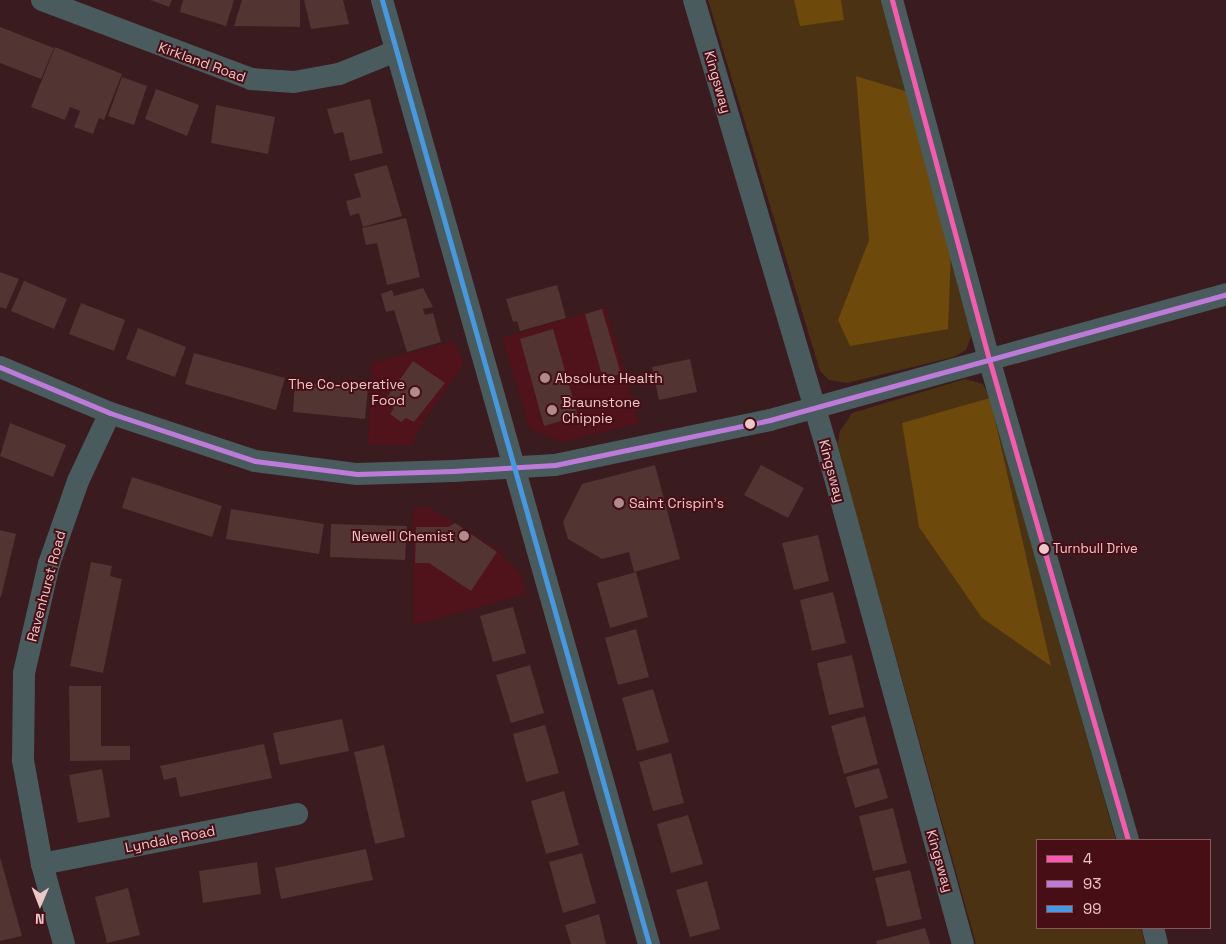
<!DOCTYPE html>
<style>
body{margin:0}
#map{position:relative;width:1226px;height:944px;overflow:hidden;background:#3a1b1f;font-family:"Space Grotesk",sans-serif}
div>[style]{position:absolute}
.built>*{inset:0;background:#50121b}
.green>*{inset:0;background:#4a3212}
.forest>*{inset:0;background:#6d4a0b}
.building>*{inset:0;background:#523432}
.street>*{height:22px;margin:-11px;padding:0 11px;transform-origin:11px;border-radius:11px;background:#495b5c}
.bus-1>*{height:5px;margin:-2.5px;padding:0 2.5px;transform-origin:2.5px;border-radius:2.5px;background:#f75aaf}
.bus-2>*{height:5px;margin:-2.5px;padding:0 2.5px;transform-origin:2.5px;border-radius:2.5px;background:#bd7bd9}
.bus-3>*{height:5px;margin:-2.5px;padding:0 2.5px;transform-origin:2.5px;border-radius:2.5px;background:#4699e1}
.dots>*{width:14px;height:14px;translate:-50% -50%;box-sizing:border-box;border:2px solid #470e16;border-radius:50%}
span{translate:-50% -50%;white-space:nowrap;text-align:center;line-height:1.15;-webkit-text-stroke:4px #470e16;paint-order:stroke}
.bus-label{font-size:13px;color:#edc7c7}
.left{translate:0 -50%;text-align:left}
.street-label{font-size:14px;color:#edc7c7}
.poi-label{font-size:14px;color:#edc7c7}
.right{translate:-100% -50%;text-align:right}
.legend{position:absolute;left:1036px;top:839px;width:175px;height:90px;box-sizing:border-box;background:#470e16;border:1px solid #89585d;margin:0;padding:6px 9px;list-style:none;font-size:15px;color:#edc7c7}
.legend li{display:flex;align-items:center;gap:10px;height:25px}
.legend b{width:25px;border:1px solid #89585d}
.north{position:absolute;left:15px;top:879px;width:50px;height:50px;-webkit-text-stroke:4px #470e16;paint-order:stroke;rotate:181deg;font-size:14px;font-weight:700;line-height:20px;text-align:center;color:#edc7c7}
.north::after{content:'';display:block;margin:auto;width:18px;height:22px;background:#edc7c7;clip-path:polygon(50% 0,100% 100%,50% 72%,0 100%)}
</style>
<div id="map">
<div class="built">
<div style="clip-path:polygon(606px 307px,639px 423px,563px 442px,530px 429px,502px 338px)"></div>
<div style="clip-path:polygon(454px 341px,464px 363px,421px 425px,412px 445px,368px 445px,372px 363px)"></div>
<div style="clip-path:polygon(413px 507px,428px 507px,498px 550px,521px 575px,527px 594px,414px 625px)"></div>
</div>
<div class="green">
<div style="clip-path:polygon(708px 0,881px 0,972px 334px,966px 350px,954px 357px,847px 383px,829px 380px,820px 371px)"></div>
<div style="clip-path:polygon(965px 379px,983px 384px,990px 398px,1116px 840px,1037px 840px,1037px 928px,1141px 928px,1145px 944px,976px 944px,837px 446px,840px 431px,852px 413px)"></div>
</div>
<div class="forest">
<div style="clip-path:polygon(794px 0,841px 0,844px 20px,800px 26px)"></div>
<div style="clip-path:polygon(856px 76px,908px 92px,951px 252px,948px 329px,850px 346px,838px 320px,869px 240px)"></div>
<div style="clip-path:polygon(990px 398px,1051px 666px,982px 618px,919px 527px,902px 423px)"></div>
</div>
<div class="building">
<div style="clip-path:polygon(150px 0,172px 0,169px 7px)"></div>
<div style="clip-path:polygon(183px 0,234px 0,226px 26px,180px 12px)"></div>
<div style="clip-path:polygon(242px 0,300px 0,300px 27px,234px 26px)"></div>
<div style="clip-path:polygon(304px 0,343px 0,349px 24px,311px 29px)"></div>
<div style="clip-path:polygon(0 27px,54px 48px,41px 79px,0 63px)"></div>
<div style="clip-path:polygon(55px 47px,122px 74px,104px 120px,99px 118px,93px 134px,74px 127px,80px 111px,70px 107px,65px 120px,31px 107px)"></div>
<div style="clip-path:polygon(122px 77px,147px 86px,134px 125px,108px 116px)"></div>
<div style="clip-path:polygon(156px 89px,199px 105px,187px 136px,145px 119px)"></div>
<div style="clip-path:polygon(370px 99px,383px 153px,350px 161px,343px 132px,334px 134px,327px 109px)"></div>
<div style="clip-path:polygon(216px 105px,275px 117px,268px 154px,211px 143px)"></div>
<div style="clip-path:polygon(387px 165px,402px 216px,363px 227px,359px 213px,350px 216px,346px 201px,361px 197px,354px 174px)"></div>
<div style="clip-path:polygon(406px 218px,420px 277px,387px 285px,377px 243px,366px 245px,362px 228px)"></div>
<div style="clip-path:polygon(0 272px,19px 279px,6px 309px,0 307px)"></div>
<div style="clip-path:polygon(24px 281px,67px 299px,54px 329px,11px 311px)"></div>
<div style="clip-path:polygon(557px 285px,566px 318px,520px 331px,517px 321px,513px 322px,506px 299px)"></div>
<div style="clip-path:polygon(423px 288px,433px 307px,423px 309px,425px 315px,433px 313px,441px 342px,407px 352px,394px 310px,386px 312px,381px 294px,392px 290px,394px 296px)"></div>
<div style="clip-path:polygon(81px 303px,125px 320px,114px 351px,69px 334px)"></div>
<div style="clip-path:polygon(602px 309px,621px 374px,603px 379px,585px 314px)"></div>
<div style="clip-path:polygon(138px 328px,186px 347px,175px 377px,126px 359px)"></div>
<div style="clip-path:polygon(553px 329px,578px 416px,544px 426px,520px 339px)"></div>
<div style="clip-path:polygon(194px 353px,285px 378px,276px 410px,185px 384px)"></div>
<div style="clip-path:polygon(690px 359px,697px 392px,659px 400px,652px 367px)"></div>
<div style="clip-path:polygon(413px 361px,445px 383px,414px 422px,406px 418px,401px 422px,390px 414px,394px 408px,385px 400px)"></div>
<div style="clip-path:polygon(295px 382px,368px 388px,365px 419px,293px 412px)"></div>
<div style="clip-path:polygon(10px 423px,66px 445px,53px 477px,0 456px)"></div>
<div style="clip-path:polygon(655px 465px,680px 559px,634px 572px,629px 552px,602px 559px,568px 539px,563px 522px,582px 484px)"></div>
<div style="clip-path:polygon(761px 465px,804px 488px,788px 518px,744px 495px)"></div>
<div style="clip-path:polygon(132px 477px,222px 506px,212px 537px,122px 508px)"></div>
<div style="clip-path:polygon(231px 509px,324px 524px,319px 554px,226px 539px)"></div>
<div style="clip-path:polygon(455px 523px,497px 552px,471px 591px,429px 563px,415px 563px,416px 527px,448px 527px)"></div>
<div style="clip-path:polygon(331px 524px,407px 526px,405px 560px,330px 557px)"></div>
<div style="clip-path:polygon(0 530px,16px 534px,1px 597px,0 597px)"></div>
<div style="clip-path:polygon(818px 535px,829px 581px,794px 590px,782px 543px)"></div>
<div style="clip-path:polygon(91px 562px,112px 566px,110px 576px,122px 579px,103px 673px,70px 666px)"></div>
<div style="clip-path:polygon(636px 572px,648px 617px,610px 628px,597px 583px)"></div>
<div style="clip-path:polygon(833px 592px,846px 643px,812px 651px,800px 600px)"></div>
<div style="clip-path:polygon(513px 607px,526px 653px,493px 662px,480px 616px)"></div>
<div style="clip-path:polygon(636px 629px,649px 677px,618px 685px,605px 638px)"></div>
<div style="clip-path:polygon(852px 655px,864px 707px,829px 715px,817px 663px)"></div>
<div style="clip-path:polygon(530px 665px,544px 713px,511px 723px,496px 675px)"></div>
<div style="clip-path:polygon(69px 686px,101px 686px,101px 746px,130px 746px,130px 760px,70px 761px)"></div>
<div style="clip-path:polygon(653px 689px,669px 742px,637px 751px,622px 698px)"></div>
<div style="clip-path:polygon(865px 716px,878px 764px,844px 774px,831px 726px)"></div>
<div style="clip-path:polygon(342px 719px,349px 751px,280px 765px,273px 733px)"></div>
<div style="clip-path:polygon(545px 725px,559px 773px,526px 782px,513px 734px)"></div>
<div style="clip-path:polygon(264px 744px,272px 778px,180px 797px,176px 777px,164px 780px,160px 766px)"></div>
<div style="clip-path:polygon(384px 745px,405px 837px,375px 844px,354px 752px)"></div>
<div style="clip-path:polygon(671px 753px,684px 803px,653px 811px,639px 762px)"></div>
<div style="clip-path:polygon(879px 768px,888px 798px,855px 808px,846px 777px)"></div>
<div style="clip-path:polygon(102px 769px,110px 817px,78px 823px,69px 775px)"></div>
<div style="clip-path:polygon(564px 791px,579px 845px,546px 854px,531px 801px)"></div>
<div style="clip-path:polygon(893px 808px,907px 863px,873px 871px,859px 816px)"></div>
<div style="clip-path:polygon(688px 815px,703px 864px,671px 873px,657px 824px)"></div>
<div style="clip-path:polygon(366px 849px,373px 880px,281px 899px,275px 868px)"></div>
<div style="clip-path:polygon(582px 853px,596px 903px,563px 913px,549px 862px)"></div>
<div style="clip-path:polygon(0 857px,22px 936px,0 941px)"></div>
<div style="clip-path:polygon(257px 862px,261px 894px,203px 903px,199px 871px)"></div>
<div style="clip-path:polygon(910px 870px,922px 919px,887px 927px,875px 878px)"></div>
<div style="clip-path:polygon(707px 881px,720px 929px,690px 937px,676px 890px)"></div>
<div style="clip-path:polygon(128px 888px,140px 935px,107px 943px,95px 897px)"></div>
<div style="clip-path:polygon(599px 914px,606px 944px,571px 944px,565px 925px)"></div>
<div style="clip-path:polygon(925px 928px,930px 944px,877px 944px,876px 941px)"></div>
</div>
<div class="street">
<div style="left:42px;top:0;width:223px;rotate:20.7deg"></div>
<div style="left:251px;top:79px;width:43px;rotate:4deg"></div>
<div style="left:294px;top:82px;width:46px;rotate:-10.1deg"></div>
<div style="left:339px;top:74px;width:61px;rotate:-22deg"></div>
<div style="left:382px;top:0;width:981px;rotate:74.21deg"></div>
<div style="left:694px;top:0;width:464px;rotate:73.5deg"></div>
<div style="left:826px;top:445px;width:517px;rotate:74.65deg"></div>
<div style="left:892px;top:0;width:372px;rotate:74.9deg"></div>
<div style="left:989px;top:359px;width:501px;rotate:73.88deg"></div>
<div style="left:0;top:367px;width:119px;rotate:22.7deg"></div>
<div style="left:110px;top:413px;width:153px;rotate:18.3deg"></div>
<div style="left:255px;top:461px;width:103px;rotate:7.3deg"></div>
<div style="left:357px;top:474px;width:96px;rotate:-1.8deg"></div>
<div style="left:453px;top:471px;width:102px;rotate:-3.4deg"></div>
<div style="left:555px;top:465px;width:220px;rotate:-11.8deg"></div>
<div style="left:770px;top:420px;width:473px;rotate:-15.4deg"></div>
<div style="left:42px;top:864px;width:260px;rotate:-11.1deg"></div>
<div style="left:1153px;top:928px;width:16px;rotate:76deg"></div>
<div style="left:64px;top:944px;width:83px;rotate:-105.4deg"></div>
<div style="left:42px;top:864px;width:106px;rotate:-100.4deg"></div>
<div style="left:23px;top:760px;width:87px;rotate:-89.3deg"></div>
<div style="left:24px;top:673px;width:112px;rotate:-77.1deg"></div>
<div style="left:49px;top:564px;width:88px;rotate:-70.7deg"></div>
<div style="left:78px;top:481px;width:75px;rotate:-64.8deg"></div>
</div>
<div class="bus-1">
<div style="left:892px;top:0;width:372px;rotate:74.9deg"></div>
<div style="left:989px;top:359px;width:501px;rotate:73.88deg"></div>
</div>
<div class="bus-2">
<div style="left:0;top:367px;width:119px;rotate:22.7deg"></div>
<div style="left:110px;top:413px;width:153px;rotate:18.3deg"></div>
<div style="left:255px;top:461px;width:103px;rotate:7.3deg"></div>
<div style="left:357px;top:474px;width:96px;rotate:-1.8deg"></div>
<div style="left:453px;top:471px;width:102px;rotate:-3.4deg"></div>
<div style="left:555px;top:465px;width:220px;rotate:-11.8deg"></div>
<div style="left:770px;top:420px;width:473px;rotate:-15.4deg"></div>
</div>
<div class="bus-3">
<div style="left:382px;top:0;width:981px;rotate:74.21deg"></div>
</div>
<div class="dots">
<div style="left:545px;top:378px;background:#ae8b8c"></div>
<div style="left:415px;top:392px;background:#ae8b8c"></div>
<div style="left:552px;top:410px;background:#ae8b8c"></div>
<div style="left:750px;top:424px;background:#edc7c7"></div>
<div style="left:619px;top:503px;background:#ae8b8c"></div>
<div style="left:464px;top:536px;background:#ae8b8c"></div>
<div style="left:1044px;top:549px;background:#edc7c7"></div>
</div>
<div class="bus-label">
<span class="left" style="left:1053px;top:549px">Turnbull Drive</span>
</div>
<div class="street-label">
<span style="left:202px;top:62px;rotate:20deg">Kirkland Road</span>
<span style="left:718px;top:82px;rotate:74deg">Kingsway</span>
<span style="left:832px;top:471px;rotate:75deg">Kingsway</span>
<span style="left:46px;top:586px;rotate:-75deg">Ravenhurst Road</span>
<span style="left:170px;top:839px;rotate:-11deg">Lyndale Road</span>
<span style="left:940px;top:861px;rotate:74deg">Kingsway</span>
</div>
<div class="poi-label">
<span class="left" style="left:555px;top:378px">Absolute Health</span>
<span class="right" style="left:405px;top:392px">The Co-operative<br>Food</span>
<span class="left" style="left:562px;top:410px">Braunstone<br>Chippie</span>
<span class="left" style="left:629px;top:503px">Saint Crispin's</span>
<span class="right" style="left:454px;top:536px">Newell Chemist</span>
</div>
<ul class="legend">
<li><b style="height:6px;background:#f75aaf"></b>4</li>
<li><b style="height:6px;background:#bd7bd9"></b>93</li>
<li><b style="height:6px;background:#4699e1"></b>99</li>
</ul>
<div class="north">N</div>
</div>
